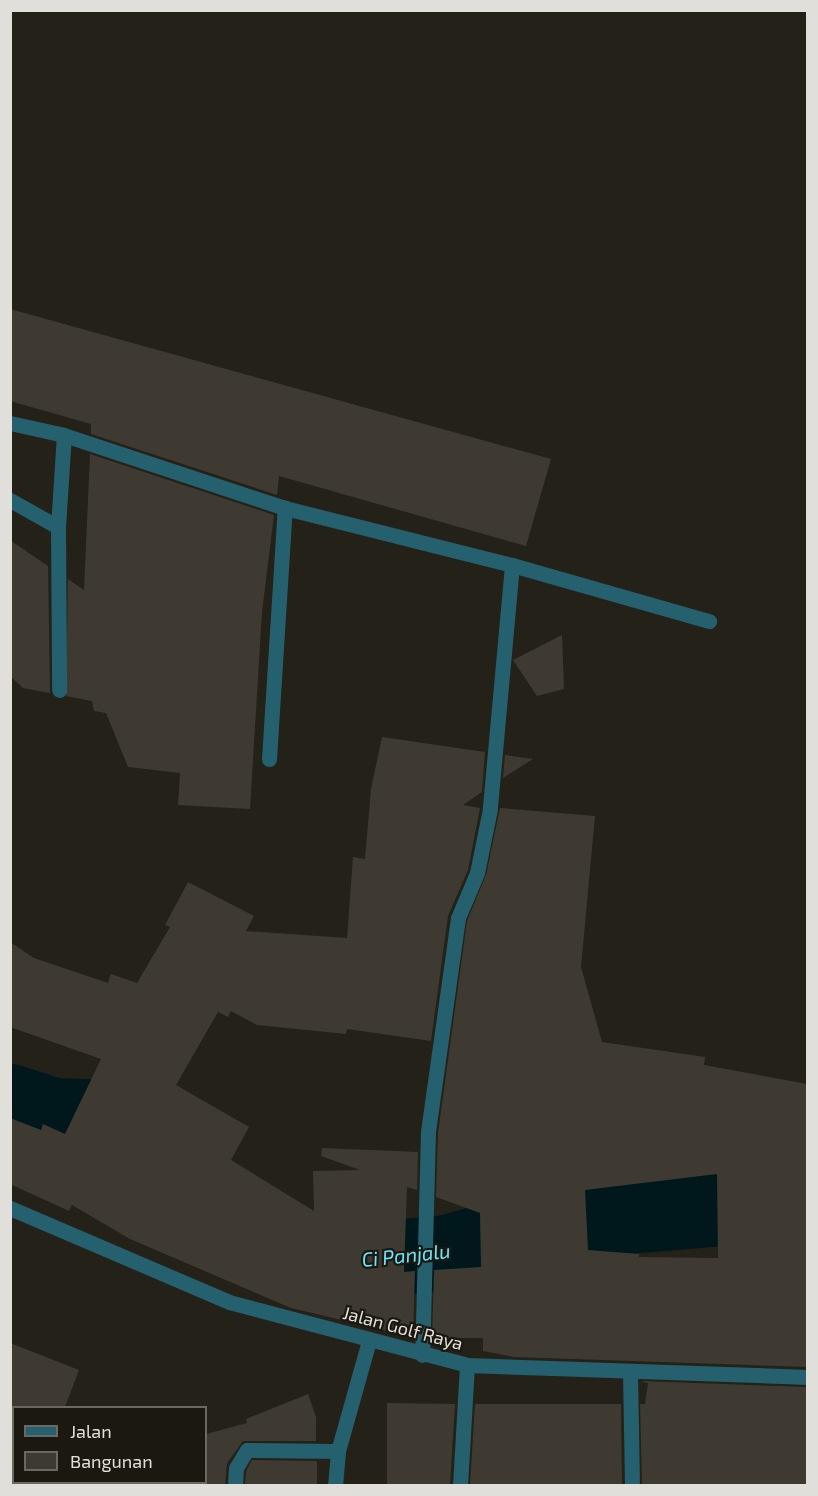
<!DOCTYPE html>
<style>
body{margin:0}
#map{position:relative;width:818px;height:1496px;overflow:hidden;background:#242118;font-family:"Exo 2",sans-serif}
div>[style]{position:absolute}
.river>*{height:76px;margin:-38px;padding:0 38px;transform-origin:38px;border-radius:38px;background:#00171c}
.building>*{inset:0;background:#3e3a31}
.minor>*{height:15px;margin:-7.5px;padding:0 7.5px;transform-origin:7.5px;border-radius:7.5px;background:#24606d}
span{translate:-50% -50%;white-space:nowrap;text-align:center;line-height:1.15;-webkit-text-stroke:4.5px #1b180f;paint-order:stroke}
.street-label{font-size:18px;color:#e1dfd9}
.water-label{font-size:20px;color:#6ce4fd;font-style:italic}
.frame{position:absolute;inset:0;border:12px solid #e1dfd9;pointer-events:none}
.legend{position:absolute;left:12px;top:1406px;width:195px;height:78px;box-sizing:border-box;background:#1b180f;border:2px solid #6a6860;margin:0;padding:8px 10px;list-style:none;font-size:18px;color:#e1dfd9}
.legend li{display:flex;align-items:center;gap:12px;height:30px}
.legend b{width:30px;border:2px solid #6a6860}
</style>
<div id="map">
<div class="river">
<div style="left:10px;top:1102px;width:45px;rotate:18deg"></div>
<div style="left:53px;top:1116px;width:31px;rotate:2deg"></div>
<div style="left:84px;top:1117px;width:61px;rotate:15.2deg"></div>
<div style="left:143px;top:1133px;width:33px;rotate:33deg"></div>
<div style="left:300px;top:1249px;width:53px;rotate:14.3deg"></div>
<div style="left:351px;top:1262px;width:96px;rotate:-5.4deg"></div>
<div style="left:447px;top:1253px;width:114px;rotate:-15.7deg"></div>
<div style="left:557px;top:1222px;width:252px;rotate:-4.8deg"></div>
</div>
<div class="building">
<div style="clip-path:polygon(10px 309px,551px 459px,526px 546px,279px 476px,277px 495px,91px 434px,91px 424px,10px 401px)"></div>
<div style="clip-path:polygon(90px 454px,274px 515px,262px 612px,250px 809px,178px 805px,180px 773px,128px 767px,106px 713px,94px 711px,92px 701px,66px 696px,68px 579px,84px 590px)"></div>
<div style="clip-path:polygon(10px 540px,48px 566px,50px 693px,23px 688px,10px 676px)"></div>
<div style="clip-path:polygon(562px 635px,564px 689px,537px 696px,513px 660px)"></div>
<div style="clip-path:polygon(382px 737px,485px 752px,482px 792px,463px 805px,480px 808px,468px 870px,448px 916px,431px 1041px,347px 1029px,346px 1034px,257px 1025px,231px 1011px,228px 1017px,218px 1012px,176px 1085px,249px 1127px,231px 1160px,314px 1211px,313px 1171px,360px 1170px,321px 1156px,322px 1148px,418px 1152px,417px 1190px,407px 1187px,404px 1272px,415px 1271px,413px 1337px,291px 1308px,130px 1239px,72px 1205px,69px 1211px,10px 1184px,10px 1118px,41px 1130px,43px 1124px,65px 1134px,101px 1059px,10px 1027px,10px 942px,34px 958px,108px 983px,111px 974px,137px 983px,170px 927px,165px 925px,188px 882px,254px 916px,246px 931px,347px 938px,353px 857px,365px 859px,371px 789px)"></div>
<div style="clip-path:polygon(505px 755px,533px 759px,503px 778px)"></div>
<div style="clip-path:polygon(evenodd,500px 808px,595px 816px,581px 967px,602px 1042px,705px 1057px,704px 1065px,807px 1084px,807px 1367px,514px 1357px,483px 1351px,483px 1338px,432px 1338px,434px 1270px,481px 1267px,480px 1213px,436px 1197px,438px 1133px,467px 921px,486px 875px,500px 808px,717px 1174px,718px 1258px,639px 1257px,639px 1254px,588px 1250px,585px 1190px,717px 1174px)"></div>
<div style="clip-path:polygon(10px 1343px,79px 1370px,65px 1407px,10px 1407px)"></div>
<div style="clip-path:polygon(640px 1381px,807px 1387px,807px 1485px,642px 1485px,640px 1404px,645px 1404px,648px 1383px)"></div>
<div style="clip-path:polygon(308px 1394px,316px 1417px,316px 1441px,243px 1441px,227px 1463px,225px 1485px,206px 1485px,206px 1434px,247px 1423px,246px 1419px)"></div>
<div style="clip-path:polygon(387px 1403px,455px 1404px,450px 1485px,387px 1485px)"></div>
<div style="clip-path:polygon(475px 1404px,621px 1404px,622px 1485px,470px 1485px)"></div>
<div style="clip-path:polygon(252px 1460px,317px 1461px,317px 1485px,245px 1485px,246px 1471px)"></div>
</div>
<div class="minor">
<div style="left:10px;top:423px;width:55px;rotate:12.5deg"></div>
<div style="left:64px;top:435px;width:233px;rotate:18.3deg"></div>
<div style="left:285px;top:508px;width:234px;rotate:14.1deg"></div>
<div style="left:512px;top:565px;width:245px;rotate:95.2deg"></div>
<div style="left:490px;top:809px;width:65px;rotate:101.5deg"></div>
<div style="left:477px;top:873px;width:49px;rotate:112.9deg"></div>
<div style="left:458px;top:918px;width:216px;rotate:98deg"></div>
<div style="left:428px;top:1132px;width:223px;rotate:91.5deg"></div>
<div style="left:10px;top:500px;width:55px;rotate:29.4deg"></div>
<div style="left:58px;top:527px;width:163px;rotate:89.6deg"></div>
<div style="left:58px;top:527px;width:92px;rotate:-86.3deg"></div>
<div style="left:512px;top:565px;width:205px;rotate:15.9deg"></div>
<div style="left:269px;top:759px;width:252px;rotate:-86.4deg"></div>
<div style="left:10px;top:1208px;width:238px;rotate:23.2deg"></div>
<div style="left:229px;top:1302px;width:246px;rotate:14.8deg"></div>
<div style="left:467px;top:1365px;width:341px;rotate:2deg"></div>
<div style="left:630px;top:1371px;width:115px;rotate:89deg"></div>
<div style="left:235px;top:1486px;width:18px;rotate:-87deg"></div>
<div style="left:236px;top:1468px;width:21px;rotate:-59deg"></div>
<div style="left:247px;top:1450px;width:91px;rotate:0.6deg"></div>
<div style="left:335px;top:1486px;width:35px;rotate:-85deg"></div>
<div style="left:338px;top:1451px;width:114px;rotate:-74.3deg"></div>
<div style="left:460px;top:1486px;width:121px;rotate:-86.7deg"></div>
</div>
<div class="street-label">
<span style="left:403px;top:1328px;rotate:15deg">Jalan Golf Raya</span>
</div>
<div class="water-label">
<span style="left:406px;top:1255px;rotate:-6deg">Ci Panjalu</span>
</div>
<div class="frame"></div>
<ul class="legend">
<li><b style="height:8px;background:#24606d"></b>Jalan</li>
<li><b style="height:16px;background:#3e3a31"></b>Bangunan</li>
</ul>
</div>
